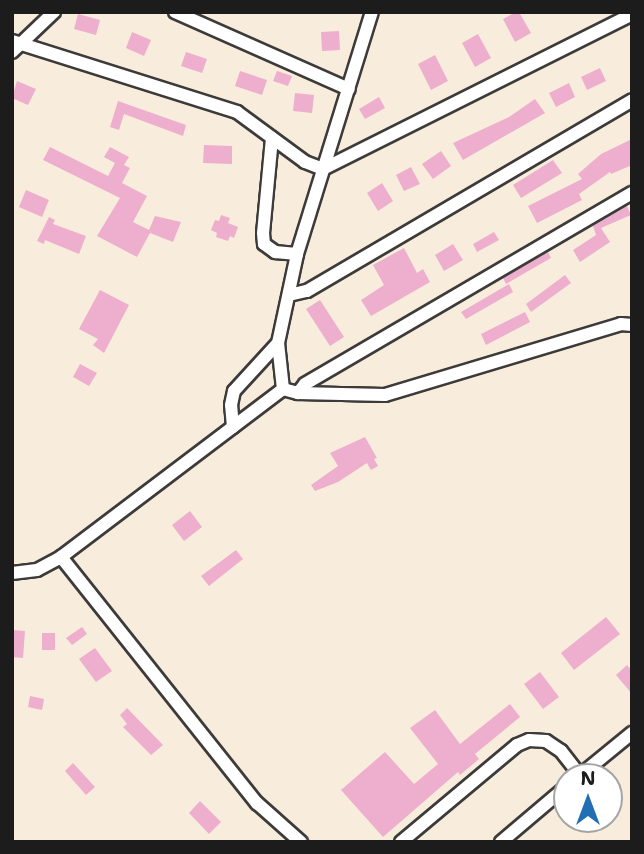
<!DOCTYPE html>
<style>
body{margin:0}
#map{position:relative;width:644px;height:854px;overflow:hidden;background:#f8eddc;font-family:"Shantell Sans",sans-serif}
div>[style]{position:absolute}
.building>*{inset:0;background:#eeaecd}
.roads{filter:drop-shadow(2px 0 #3d3b39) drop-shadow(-2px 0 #3d3b39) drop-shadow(0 2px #3d3b39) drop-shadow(0 -2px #3d3b39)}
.minor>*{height:12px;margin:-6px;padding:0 6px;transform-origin:6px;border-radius:6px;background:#fff}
span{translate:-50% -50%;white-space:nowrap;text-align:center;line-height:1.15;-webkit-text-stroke:5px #fff;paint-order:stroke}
.frame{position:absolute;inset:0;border:14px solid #1c1c1c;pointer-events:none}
.north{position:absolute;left:553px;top:763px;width:70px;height:70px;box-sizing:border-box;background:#fff;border:2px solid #a4a4a4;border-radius:50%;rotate:0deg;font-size:19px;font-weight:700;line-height:28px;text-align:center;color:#1c1c1c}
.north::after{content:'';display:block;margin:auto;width:24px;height:32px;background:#1f6fb2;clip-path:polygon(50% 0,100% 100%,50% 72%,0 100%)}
</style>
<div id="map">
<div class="building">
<div style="clip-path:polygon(516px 12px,519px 12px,531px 33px,515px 42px,503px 19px)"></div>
<div style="clip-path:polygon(78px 14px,100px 20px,96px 35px,74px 29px)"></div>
<div style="clip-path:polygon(339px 31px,340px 50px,322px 51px,321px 32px)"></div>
<div style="clip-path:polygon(132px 32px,151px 40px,144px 56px,126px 48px)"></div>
<div style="clip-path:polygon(478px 34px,491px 58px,475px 67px,462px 43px)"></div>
<div style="clip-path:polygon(186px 52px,207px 59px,202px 73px,181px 66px)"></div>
<div style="clip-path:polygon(435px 55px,448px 81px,431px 90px,418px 64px)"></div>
<div style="clip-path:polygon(600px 68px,606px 81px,587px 90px,581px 77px)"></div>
<div style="clip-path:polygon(240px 71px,267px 80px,262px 95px,235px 86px)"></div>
<div style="clip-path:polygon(277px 71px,292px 76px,288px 86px,273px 81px)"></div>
<div style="clip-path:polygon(17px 81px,36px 89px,28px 105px,12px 98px)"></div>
<div style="clip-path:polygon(569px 83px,575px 97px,556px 107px,549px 93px)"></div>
<div style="clip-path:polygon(295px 93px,314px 95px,312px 113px,293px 111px)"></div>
<div style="clip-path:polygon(379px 97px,385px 108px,365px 119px,359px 109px)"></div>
<div style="clip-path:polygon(535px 99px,545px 113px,463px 160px,453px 143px,509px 117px)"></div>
<div style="clip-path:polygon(118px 101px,186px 125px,183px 136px,124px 114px,119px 130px,110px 127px)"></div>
<div style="clip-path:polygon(632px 139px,632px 165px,611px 174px,610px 172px,579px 194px,582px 200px,537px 223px,528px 206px,582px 179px,578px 174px,601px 154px)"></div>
<div style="clip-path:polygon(204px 145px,232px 146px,232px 164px,203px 163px)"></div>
<div style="clip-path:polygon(50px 147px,108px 176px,115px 163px,104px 157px,110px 147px,129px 157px,124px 165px,130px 168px,122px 183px,147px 196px,133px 222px,149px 230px,155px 216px,181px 222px,173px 242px,150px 233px,137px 257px,97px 236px,120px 198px,43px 160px)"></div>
<div style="clip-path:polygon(441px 151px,451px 166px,433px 179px,422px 164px)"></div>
<div style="clip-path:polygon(553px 160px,562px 173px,521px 198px,513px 185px)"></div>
<div style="clip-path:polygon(411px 167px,420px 184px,404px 191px,396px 175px)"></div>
<div style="clip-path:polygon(382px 183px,393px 201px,378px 211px,367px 193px)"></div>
<div style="clip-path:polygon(26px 190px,49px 200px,42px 217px,19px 207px)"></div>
<div style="clip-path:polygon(627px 206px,631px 215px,601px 228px,610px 242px,580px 262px,573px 250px,596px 235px,593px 226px)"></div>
<div style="clip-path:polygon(221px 215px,230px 218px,228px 223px,238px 227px,234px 238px,230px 236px,228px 241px,216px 237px,217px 233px,211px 230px,215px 220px,219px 221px)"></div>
<div style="clip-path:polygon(49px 217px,55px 220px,53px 224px,86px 236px,79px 254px,45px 240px,44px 244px,37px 241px)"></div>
<div style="clip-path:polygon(494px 232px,499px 240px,477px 252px,473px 244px)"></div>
<div style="clip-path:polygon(453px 244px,463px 260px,444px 271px,435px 255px)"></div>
<div style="clip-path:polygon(404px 248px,417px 273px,423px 269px,430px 282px,371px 316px,361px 300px,384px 285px,373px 265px)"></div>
<div style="clip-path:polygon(548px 252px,551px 258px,506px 284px,503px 278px)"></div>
<div style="clip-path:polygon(565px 275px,571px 283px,531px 312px,526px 304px)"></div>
<div style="clip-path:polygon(509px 284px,513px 292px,466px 319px,461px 312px)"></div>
<div style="clip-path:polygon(100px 290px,129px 305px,104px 353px,93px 345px,98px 339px,79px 329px)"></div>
<div style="clip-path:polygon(320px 300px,344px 337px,330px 346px,306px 309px)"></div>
<div style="clip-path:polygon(525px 312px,530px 322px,486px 345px,481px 334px)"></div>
<div style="clip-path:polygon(80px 364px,97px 373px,89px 386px,73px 377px)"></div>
<div style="clip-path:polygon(365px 437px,377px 458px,374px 459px,378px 466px,371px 470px,367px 463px,338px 482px,315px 491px,311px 485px,338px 466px,330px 453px)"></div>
<div style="clip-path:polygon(190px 511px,202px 527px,184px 541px,172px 525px)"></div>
<div style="clip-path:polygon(236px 550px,243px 559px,209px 586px,201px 576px)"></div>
<div style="clip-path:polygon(606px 617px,620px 634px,574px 670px,561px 653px)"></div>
<div style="clip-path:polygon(82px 627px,87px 634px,72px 645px,66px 638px)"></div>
<div style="clip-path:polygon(12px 630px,25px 631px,23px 658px,12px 657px)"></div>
<div style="clip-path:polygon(42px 633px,55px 633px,55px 650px,42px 650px)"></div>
<div style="clip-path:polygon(95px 648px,112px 671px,96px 682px,79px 659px)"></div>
<div style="clip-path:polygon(627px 665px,632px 671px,632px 694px,616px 675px)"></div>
<div style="clip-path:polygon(540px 672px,559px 697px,543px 709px,524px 684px)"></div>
<div style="clip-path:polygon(30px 696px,44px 699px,42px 710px,28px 707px)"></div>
<div style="clip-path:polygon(510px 704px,520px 717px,475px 754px,479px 759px,460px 775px,458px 772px,383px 837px,341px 790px,385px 752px,414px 784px,438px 764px,410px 728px,435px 710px,460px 744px)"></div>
<div style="clip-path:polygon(127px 708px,163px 745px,151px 755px,123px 727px,127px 724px,120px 715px)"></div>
<div style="clip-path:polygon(73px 763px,95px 787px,86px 795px,65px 771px)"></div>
<div style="clip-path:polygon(200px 801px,221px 822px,209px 834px,189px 813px)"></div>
<div style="clip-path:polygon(609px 802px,619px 815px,600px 829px,593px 819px,609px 819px)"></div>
</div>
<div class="roads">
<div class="minor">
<div style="left:175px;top:12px;width:190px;rotate:23.9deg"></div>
<div style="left:12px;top:41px;width:236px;rotate:17.5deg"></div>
<div style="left:237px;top:112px;width:84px;rotate:36.3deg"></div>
<div style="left:305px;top:162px;width:19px;rotate:21deg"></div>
<div style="left:323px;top:169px;width:346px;rotate:-26.6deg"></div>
<div style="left:12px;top:52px;width:58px;rotate:-43.6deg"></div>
<div style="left:272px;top:138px;width:95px;rotate:95.4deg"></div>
<div style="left:263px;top:233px;width:11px;rotate:85deg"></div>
<div style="left:264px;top:244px;width:14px;rotate:36deg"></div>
<div style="left:275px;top:252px;width:22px;rotate:5deg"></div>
<div style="left:289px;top:295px;width:18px;rotate:-13deg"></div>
<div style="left:307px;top:291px;width:377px;rotate:-30.4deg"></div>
<div style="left:283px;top:389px;width:46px;rotate:-96.2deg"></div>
<div style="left:278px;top:343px;width:91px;rotate:-77.9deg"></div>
<div style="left:297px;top:254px;width:253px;rotate:-72.8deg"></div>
<div style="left:298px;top:393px;width:11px;rotate:-52deg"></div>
<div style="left:305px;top:384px;width:379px;rotate:-30.3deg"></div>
<div style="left:233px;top:427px;width:22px;rotate:-95deg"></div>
<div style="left:231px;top:405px;width:14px;rotate:-78deg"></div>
<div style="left:234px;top:391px;width:65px;rotate:-47.5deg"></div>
<div style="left:61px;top:557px;width:315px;rotate:51.5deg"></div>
<div style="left:257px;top:803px;width:59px;rotate:41.6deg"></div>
<div style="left:12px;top:573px;width:25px;rotate:-7deg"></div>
<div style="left:37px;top:570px;width:27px;rotate:-28deg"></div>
<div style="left:61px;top:557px;width:278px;rotate:-37.1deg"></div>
<div style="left:283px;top:389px;width:16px;rotate:15deg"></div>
<div style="left:298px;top:393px;width:87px;rotate:1.3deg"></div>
<div style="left:385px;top:395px;width:246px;rotate:-16.7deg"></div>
<div style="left:621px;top:324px;width:11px;rotate:5deg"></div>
<div style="left:578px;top:777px;width:70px;rotate:-39.2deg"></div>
<div style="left:401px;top:842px;width:151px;rotate:-39.9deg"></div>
<div style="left:517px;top:745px;width:13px;rotate:-23deg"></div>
<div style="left:529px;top:740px;width:17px;rotate:3deg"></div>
<div style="left:546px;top:741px;width:18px;rotate:34deg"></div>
<div style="left:561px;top:751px;width:31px;rotate:52deg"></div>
<div style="left:501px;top:842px;width:87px;rotate:-40.3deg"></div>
</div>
</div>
<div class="frame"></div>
<div class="north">N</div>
</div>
